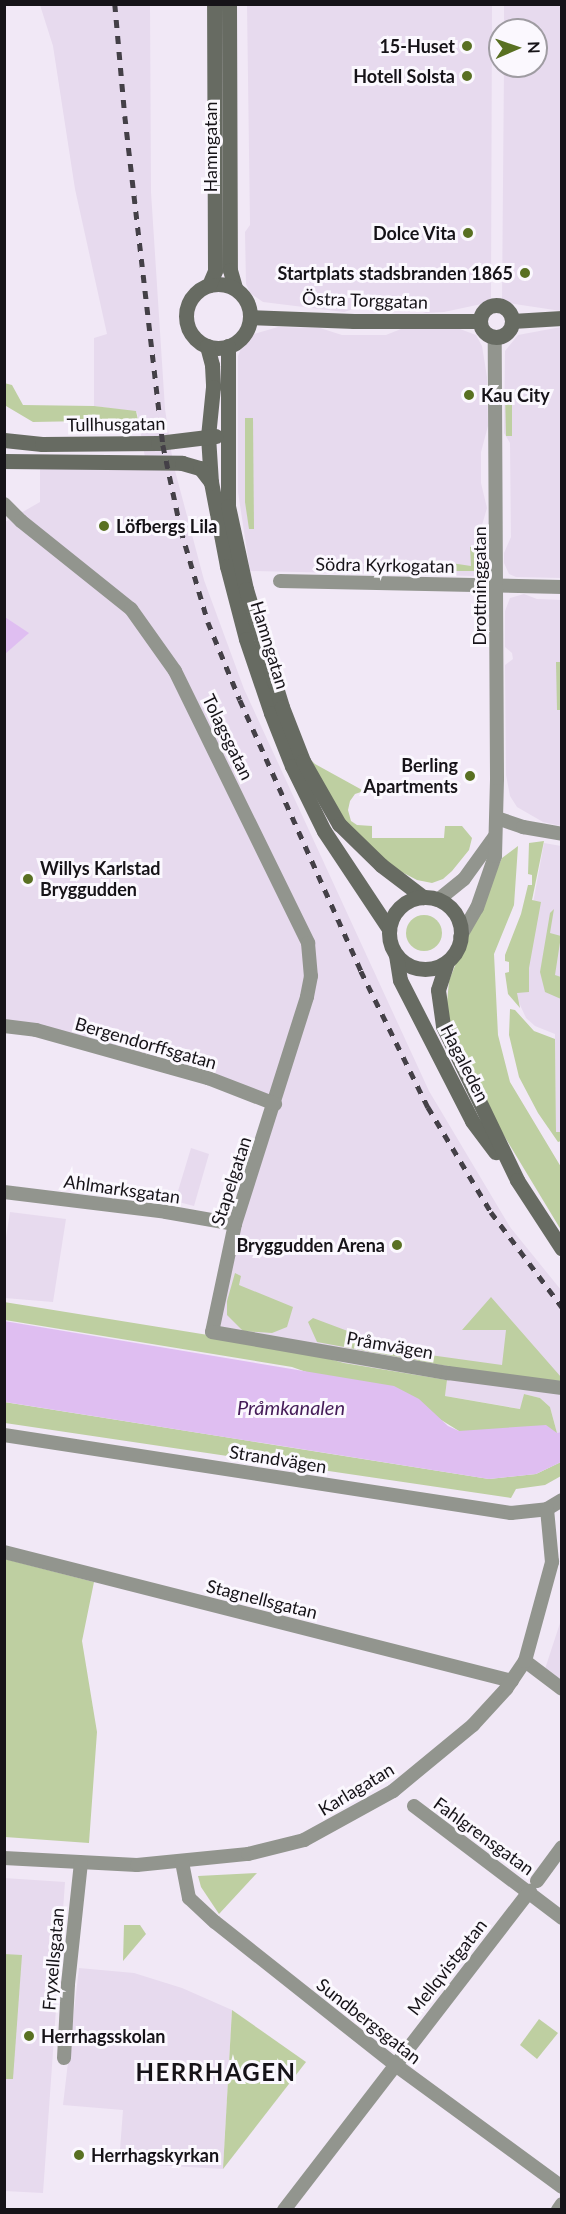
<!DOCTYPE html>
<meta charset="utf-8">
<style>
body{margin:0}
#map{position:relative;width:566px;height:2214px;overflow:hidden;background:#f1e8f6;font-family:Lato,sans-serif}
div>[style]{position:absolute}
.built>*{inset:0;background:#e7daee}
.green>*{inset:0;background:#becfa1}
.round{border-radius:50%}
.water>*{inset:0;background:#dfbef1}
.street>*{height:14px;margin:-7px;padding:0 7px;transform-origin:7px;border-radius:7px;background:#92958e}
.secondary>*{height:15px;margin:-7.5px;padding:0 7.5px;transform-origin:7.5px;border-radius:7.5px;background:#676b62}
.secondary>.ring{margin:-7.5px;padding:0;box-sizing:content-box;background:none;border:15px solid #676b62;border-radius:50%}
.rail>*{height:4.5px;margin-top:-2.25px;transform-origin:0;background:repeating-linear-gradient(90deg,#444047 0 8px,transparent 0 16px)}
.dots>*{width:16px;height:16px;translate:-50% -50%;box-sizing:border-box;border:3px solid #fbf8fe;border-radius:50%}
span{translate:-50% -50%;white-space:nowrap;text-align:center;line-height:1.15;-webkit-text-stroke:6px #fbf8fe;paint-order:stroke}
.poi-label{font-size:18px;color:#161318;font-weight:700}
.right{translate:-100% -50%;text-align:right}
.left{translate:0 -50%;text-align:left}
.street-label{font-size:18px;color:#161318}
.water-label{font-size:20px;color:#451c58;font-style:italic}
.district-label{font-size:24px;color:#161318;font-weight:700;letter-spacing:1.5px}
.frame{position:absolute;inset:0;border:6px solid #161318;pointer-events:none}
.north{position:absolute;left:488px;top:18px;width:60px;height:60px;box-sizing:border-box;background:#fbf8fe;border:2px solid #9f9ca2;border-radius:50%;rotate:88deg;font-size:16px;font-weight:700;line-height:24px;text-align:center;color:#161318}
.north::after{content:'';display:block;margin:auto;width:21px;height:27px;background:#597022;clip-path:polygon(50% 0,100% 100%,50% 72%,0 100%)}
</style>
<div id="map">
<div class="built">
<div style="clip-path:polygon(40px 5px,150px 5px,151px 192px,165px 409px,173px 463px,204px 580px,244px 689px,429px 1091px,510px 1227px,561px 1290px,561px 1432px,557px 1433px,550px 1407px,540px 1398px,524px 1394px,521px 1409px,445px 1396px,447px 1380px,344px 1363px,289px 1348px,214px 1335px,242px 1222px,280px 1103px,35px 1033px,5px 1029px,4px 654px,28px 633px,5px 617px,5px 522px,40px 502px,40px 467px,147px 469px,137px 412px,94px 406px,94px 338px,107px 334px,75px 189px,53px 46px)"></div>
<div style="clip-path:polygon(247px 5px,492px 5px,491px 302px,444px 312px,426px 313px,402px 306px,360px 307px,344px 312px,263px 302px,250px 293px,246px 284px,245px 232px,250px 225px)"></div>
<div style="clip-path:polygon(504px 5px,561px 5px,561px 311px,502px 302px,504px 66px,536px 66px,536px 30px,504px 30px)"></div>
<div style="clip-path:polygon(278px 327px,320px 328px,342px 335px,386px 335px,401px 329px,460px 329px,476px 335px,482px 346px,487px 377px,488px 426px,481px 452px,481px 483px,487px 508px,482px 525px,482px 539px,488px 552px,488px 563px,484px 572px,475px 576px,250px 571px,238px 492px,238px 356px,243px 344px,251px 335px)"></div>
<div style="clip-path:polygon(561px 327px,561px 578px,516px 577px,509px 574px,504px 563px,504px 553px,511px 537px,510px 443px,504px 433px,505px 351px,518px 335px)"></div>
<div style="clip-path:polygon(524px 594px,537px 599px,561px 600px,561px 826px,543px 822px,517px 807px,510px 796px,506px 775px,505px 665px,513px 659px,512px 653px,505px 647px,505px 611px,510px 598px)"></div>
<div style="clip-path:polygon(544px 843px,561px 846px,561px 1132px,556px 1132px,555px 1034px,535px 1026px,526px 1018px,516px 996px)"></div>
<div style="clip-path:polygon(191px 1148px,209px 1154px,194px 1206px,175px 1201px)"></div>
<div style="clip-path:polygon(10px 1212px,66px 1219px,53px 1302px,5px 1298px,4px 1250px)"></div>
<div style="clip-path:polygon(561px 1620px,561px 1681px,545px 1669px)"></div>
<div style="clip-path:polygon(4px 1878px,65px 1882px,43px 2193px,5px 2191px)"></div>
<div style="clip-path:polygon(79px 1968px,134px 1973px,182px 1988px,232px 2010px,223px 2169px,119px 2163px,123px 2110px,63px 2105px)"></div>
</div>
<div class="green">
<div style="clip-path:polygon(4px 383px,12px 385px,23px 405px,94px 406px,136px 411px,138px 420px,33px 422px,6px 406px)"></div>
<div style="clip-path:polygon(505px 391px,512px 391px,512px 436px,506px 436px)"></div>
<div style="clip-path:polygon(245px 418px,253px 418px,254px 529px,249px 529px,245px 502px)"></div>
<div style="clip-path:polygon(470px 547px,476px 547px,477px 571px,451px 571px,451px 563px,471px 566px)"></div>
<div style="clip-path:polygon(556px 662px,561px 662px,561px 710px,557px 710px)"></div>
<div style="clip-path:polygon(300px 749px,315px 764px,364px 791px,355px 794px,350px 801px,348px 810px,351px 821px,357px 825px,372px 826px,372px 838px,444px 838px,445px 826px,462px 826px,472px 838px,469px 850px,452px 871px,443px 879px,432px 883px,417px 880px,394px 868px,345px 823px)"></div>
<div style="clip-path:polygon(544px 841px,532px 900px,541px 902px,529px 968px,529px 992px,517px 993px,520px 1008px,508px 994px,505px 973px,509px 972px,509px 962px,505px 961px,505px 955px,521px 914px,528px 885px,532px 885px,532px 875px,528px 874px,529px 843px)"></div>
<div style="clip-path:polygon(518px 846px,514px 905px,494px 954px,498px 1035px,510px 1082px,561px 1167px,561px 1230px,500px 1129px,446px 1013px,449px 981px,465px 940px,502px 858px)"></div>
<div style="clip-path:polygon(554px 909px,550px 933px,561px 936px,555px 975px,561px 977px,561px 999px,545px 992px,540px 972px,550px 913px)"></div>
<div class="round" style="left:406px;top:915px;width:36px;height:36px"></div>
<div style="clip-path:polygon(510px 1009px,515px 1010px,534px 1031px,555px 1039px,556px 1132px,561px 1132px,561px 1141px,558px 1142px,538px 1113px,519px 1077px,509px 1035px)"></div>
<div style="clip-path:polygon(235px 1273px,241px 1276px,239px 1285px,293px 1307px,287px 1327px,272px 1333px,243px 1331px,227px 1315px,227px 1301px)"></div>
<div style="clip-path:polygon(491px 1297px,561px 1377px,561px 1381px,517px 1379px,317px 1342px,308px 1322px,313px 1318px,401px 1351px,502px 1365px,506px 1330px,462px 1330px)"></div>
<div style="clip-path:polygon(4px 1302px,289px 1348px,344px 1363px,447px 1380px,445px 1396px,520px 1409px,524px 1394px,540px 1398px,550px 1407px,557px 1433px,459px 1431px,438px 1418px,292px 1367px,5px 1320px)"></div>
<div style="clip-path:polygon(4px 1402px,489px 1479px,536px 1474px,561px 1462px,561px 1476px,545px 1485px,516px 1489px,511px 1498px,5px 1423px)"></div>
<div style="clip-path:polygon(5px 1559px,94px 1582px,82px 1641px,97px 1732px,89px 1843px,5px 1837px)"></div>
<div style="clip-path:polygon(257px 1873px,219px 1914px,201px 1887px,198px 1876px)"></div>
<div style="clip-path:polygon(124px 1925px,140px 1925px,146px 1934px,123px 1961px)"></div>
<div style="clip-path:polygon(4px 1954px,22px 1955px,13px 2079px,5px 2079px)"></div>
<div style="clip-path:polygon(232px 2010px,306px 2062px,223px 2169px)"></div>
<div style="clip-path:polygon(539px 2019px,558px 2033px,537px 2059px,520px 2045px)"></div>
</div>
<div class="water">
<div style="clip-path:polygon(5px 617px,29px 633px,5px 654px)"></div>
<div style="clip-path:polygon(4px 1321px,394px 1386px,419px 1399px,448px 1426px,459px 1431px,546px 1425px,557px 1433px,561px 1432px,561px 1462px,536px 1474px,489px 1479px,5px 1402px)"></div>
</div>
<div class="street">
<div style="left:4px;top:504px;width:24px;rotate:45deg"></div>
<div style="left:21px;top:521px;width:141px;rotate:38.7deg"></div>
<div style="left:131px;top:609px;width:76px;rotate:54.6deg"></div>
<div style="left:175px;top:671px;width:303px;rotate:63.9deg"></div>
<div style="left:308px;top:943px;width:33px;rotate:85deg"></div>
<div style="left:311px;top:976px;width:21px;rotate:101deg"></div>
<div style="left:307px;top:997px;width:238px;rotate:107.6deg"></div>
<div style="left:235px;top:1224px;width:110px;rotate:102deg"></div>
<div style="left:212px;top:1332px;width:240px;rotate:9.9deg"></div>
<div style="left:448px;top:1373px;width:115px;rotate:7.5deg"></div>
<div style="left:280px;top:581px;width:282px;rotate:1.2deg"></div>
<div style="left:497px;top:818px;width:28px;rotate:19deg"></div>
<div style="left:523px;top:827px;width:40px;rotate:10deg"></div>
<div style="left:438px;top:900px;width:33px;rotate:-39deg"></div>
<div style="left:464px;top:879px;width:53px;rotate:-54.2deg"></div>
<div style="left:460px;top:937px;width:34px;rotate:-60deg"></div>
<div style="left:477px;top:908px;width:55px;rotate:-70.9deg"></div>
<div style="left:495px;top:856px;width:78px;rotate:-88.5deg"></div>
<div style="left:497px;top:778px;width:441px;rotate:-90.3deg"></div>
<div style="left:4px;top:1026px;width:32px;rotate:7deg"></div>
<div style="left:36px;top:1030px;width:179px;rotate:15.6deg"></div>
<div style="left:208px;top:1078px;width:72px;rotate:21.2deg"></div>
<div style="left:4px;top:1192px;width:163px;rotate:7deg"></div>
<div style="left:166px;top:1212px;width:70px;rotate:9.9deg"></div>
<div style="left:4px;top:1435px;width:513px;rotate:8.75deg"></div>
<div style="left:511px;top:1513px;width:36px;rotate:-6deg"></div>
<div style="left:547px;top:1509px;width:17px;rotate:-31deg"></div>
<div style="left:4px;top:1552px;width:524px;rotate:14.25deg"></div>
<div style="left:525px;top:1661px;width:46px;rotate:37.1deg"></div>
<div style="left:414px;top:1806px;width:186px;rotate:37.1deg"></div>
<div style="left:4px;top:1858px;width:133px;rotate:3deg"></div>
<div style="left:137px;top:1865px;width:112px;rotate:-5.7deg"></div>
<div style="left:248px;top:1854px;width:58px;rotate:-14deg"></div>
<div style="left:304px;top:1840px;width:102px;rotate:-28.8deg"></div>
<div style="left:393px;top:1791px;width:104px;rotate:-39.5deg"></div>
<div style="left:473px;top:1725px;width:49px;rotate:-47.5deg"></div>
<div style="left:506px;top:1689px;width:34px;rotate:-56deg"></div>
<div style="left:525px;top:1661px;width:103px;rotate:-74.7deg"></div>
<div style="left:552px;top:1562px;width:53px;rotate:-95.4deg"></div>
<div style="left:182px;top:1862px;width:37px;rotate:79deg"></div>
<div style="left:189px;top:1898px;width:35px;rotate:43deg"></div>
<div style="left:215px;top:1922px;width:228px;rotate:38.4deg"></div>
<div style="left:394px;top:2064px;width:208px;rotate:36.2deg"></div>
<div style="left:537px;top:1881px;width:42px;rotate:-53.7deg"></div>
<div style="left:64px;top:2058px;width:74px;rotate:-86.9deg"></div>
<div style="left:68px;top:1984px;width:122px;rotate:-83.9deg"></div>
<div style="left:284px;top:2210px;width:403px;rotate:-52.4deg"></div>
<div style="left:558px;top:2210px;width:7px;rotate:-56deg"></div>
</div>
<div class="secondary">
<div style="left:229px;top:4px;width:266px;rotate:89.8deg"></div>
<div style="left:230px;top:270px;width:19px;rotate:74deg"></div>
<div class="ring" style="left:186px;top:284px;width:49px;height:49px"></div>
<div style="left:209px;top:285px;width:15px;rotate:-67deg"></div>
<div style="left:215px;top:271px;width:267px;rotate:-90.2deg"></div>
<div class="ring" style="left:480px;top:305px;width:17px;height:17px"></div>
<div style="left:250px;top:317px;width:104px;rotate:2.2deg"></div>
<div style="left:354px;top:321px;width:126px"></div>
<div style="left:512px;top:321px;width:50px;rotate:-3.4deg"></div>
<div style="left:207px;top:346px;width:20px;rotate:75deg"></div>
<div style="left:212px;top:365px;width:22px;rotate:87deg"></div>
<div style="left:213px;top:387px;width:49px;rotate:95.8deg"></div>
<div style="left:208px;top:436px;width:46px;rotate:86.3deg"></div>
<div style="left:211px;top:482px;width:86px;rotate:79.2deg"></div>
<div style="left:227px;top:566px;width:75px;rotate:75.4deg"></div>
<div style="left:246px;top:639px;width:78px;rotate:71.3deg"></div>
<div style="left:271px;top:713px;width:57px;rotate:68.4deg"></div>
<div style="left:292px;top:766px;width:72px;rotate:63.8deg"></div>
<div style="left:324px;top:831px;width:118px;rotate:56.4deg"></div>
<div style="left:228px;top:346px;width:160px;rotate:90deg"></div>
<div style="left:228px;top:506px;width:85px;rotate:77.8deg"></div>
<div style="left:246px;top:589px;width:123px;rotate:73deg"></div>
<div style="left:282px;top:707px;width:58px;rotate:68.7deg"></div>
<div style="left:303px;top:761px;width:73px;rotate:60.3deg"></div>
<div style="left:339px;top:824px;width:59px;rotate:44.3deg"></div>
<div style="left:381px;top:865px;width:53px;rotate:37.3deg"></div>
<div style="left:4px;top:440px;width:38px;rotate:6deg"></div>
<div style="left:42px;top:444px;width:116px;rotate:-0.5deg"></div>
<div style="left:158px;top:443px;width:58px;rotate:-6.9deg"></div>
<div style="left:4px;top:461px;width:178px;rotate:0.6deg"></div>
<div style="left:182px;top:463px;width:19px;rotate:16deg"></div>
<div style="left:200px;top:468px;width:18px;rotate:52deg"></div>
<div class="ring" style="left:389px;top:897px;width:57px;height:57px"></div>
<div style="left:396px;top:955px;width:25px;rotate:81deg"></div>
<div style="left:400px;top:980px;width:158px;rotate:62.9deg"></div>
<div style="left:472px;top:1121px;width:39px;rotate:53deg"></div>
<div style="left:447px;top:962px;width:29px;rotate:108deg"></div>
<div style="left:438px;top:990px;width:36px;rotate:82deg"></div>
<div style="left:443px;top:1026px;width:171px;rotate:64.3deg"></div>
<div style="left:517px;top:1180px;width:82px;rotate:56.9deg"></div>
</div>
<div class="rail">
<div style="left:115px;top:4px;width:112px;rotate:84.9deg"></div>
<div style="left:125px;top:116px;width:331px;rotate:83.4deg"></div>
<div style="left:163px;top:445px;width:87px;rotate:78deg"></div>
<div style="left:181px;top:530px;width:96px;rotate:73.6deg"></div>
<div style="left:208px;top:622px;width:84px;rotate:67.7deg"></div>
<div style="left:240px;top:700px;width:297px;rotate:65.9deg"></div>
<div style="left:361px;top:971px;width:152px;rotate:63.8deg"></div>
<div style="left:428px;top:1107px;width:122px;rotate:59deg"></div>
<div style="left:491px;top:1212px;width:119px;rotate:53.2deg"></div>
</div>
<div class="dots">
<div style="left:467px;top:46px;background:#597022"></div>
<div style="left:467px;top:76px;background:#597022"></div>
<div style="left:468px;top:233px;background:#597022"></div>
<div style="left:525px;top:273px;background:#597022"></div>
<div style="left:469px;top:395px;background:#597022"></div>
<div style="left:104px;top:526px;background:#597022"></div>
<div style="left:470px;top:776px;background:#597022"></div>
<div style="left:28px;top:879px;background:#597022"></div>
<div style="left:397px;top:1245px;background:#597022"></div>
<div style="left:29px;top:2036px;background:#597022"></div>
<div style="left:79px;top:2155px;background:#597022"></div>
</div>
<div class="poi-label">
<span class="right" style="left:455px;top:46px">15-Huset</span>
<span class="right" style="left:455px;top:76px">Hotell Solsta</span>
<span class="right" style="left:456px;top:233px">Dolce Vita</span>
<span class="right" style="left:513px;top:273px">Startplats stadsbranden 1865</span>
<span class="left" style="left:481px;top:395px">Kau City</span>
<span class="left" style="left:116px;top:526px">Löfbergs Lila</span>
<span class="right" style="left:458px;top:776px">Berling<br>Apartments</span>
<span class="left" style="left:40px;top:879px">Willys Karlstad<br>Bryggudden</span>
<span class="right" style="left:385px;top:1245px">Bryggudden Arena</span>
<span class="left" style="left:41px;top:2036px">Herrhagsskolan</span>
<span class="left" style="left:91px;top:2155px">Herrhagskyrkan</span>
</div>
<div class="street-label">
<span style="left:210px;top:147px;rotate:-90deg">Hamngatan</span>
<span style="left:365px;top:300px;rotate:2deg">Östra Torggatan</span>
<span style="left:116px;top:424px;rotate:-1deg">Tullhusgatan</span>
<span style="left:385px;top:565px;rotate:1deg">Södra Kyrkogatan</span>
<span style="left:479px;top:586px;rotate:-90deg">Drottninggatan</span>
<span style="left:270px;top:645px;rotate:73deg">Hamngatan</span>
<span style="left:228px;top:737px;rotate:64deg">Tolagsgatan</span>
<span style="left:146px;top:1043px;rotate:16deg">Bergendorffsgatan</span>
<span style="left:465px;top:1063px;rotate:63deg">Hagaleden</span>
<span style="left:231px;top:1181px;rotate:-72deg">Stapelgatan</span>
<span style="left:122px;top:1189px;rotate:8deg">Ahlmarksgatan</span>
<span style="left:390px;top:1345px;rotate:10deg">Pråmvägen</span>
<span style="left:278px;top:1459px;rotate:9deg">Strandvägen</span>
<span style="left:262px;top:1599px;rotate:14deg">Stagnellsgatan</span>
<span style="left:356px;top:1789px;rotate:-31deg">Karlagatan</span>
<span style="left:484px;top:1836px;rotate:36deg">Fahlgrensgatan</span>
<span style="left:53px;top:1959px;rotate:-85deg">Fryxellsgatan</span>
<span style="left:447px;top:1967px;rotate:-52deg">Mellqvistgatan</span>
<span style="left:369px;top:2021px;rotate:38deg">Sundbergsgatan</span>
</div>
<div class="water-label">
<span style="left:291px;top:1407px">Pråmkanalen</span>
</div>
<div class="district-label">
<span style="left:216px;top:2072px">HERRHAGEN</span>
</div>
<div class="frame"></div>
<div class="north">N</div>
</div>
